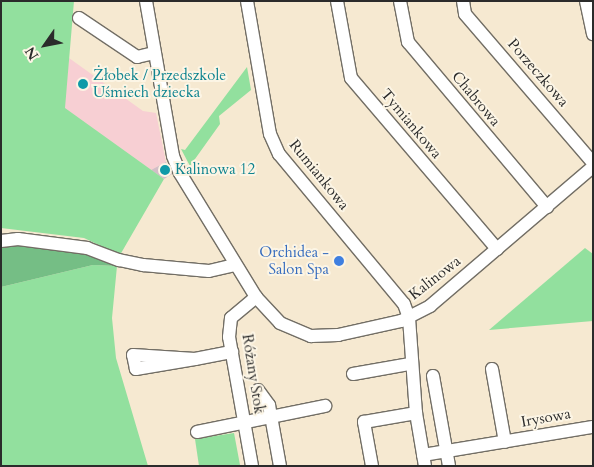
<!DOCTYPE html>
<meta charset="utf-8">
<style>
body{margin:0}
#map{position:relative;width:594px;height:467px;overflow:hidden;background:#f6e9d1;font-family:Cardo,serif}
div>[style]{position:absolute}
.built>*{inset:0;background:#f7cfd3}
.industrial>*{inset:0;background:#d2bdc7}
.green>*{inset:0;background:#92e09e}
.forest>*{inset:0;background:#75be85}
.roads{filter:drop-shadow(1px 0 #726e65) drop-shadow(-1px 0 #726e65) drop-shadow(0 1px #726e65) drop-shadow(0 -1px #726e65)}
.minor>*{height:12px;margin:-6px;padding:0 6px;transform-origin:6px;border-radius:6px;background:#fff}
.dots>*{width:14px;height:14px;translate:-50% -50%;box-sizing:border-box;border:2px solid #fcf5e5;border-radius:50%}
span{translate:-50% -50%;white-space:nowrap;text-align:center;line-height:1.15;-webkit-text-stroke:4px #fcf5e5;paint-order:stroke}
.street-label{font-size:15px;color:#2b2b2b}
.culture-label{font-size:15px;color:#0d838f}
.left{translate:0 -50%;text-align:left}
.shop-label{font-size:15px;color:#366cbe}
.right{translate:-100% -50%;text-align:right}
.frame{position:absolute;inset:0;border:2px solid #2b2b2b;pointer-events:none}
.north{position:absolute;left:20px;top:20px;width:50px;height:50px;-webkit-text-stroke:4px #fcf5e5;paint-order:stroke;rotate:237deg;font-size:14px;font-weight:700;line-height:20px;text-align:center;color:#2b2b2b}
.north::after{content:'';display:block;margin:auto;width:18px;height:22px;background:#2b2b2b;clip-path:polygon(50% 0,100% 100%,50% 72%,0 100%)}
</style>
<div id="map">
<div class="built">
<div style="clip-path:polygon(69px 58px,143px 111px,156px 113px,166px 162px,151px 170px,64px 108px)"></div>
</div>
<div class="industrial">
<div style="clip-path:polygon(166px 162px,172px 174px,164px 179px,151px 170px)"></div>
</div>
<div class="green">
<div style="clip-path:polygon(1px 1px,74px 1px,65px 108px,164px 179px,120px 255px,84px 238px,1px 228px)"></div>
<div style="clip-path:polygon(247px 67px,251px 90px,219px 116px,220px 124px,190px 166px,181px 149px,185px 150px)"></div>
<div style="clip-path:polygon(585px 248px,593px 254px,593px 321px,489px 330px)"></div>
<div style="clip-path:polygon(93px 265px,117px 266px,112px 318px,116px 358px,148px 466px,1px 466px,1px 287px)"></div>
<div style="clip-path:polygon(234px 433px,240px 465px,199px 466px,195px 439px)"></div>
</div>
<div class="forest">
<div style="clip-path:polygon(9px 243px,94px 254px,117px 266px,93px 265px,1px 287px,1px 246px)"></div>
</div>
<div class="roads">
<div class="minor">
<div style="left:146px;top:1px;width:157px;rotate:80.1deg"></div>
<div style="left:173px;top:156px;width:18px;rotate:68deg"></div>
<div style="left:180px;top:173px;width:145px;rotate:58.5deg"></div>
<div style="left:256px;top:297px;width:35px;rotate:47deg"></div>
<div style="left:280px;top:323px;width:34px;rotate:23deg"></div>
<div style="left:311px;top:336px;width:27px;rotate:-2deg"></div>
<div style="left:338px;top:335px;width:65px;rotate:-12.5deg"></div>
<div style="left:401px;top:321px;width:33px;rotate:-27deg"></div>
<div style="left:430px;top:306px;width:214px;rotate:-40.5deg"></div>
<div style="left:247px;top:1px;width:135px;rotate:80.2deg"></div>
<div style="left:270px;top:134px;width:22px;rotate:66deg"></div>
<div style="left:279px;top:154px;width:195px;rotate:50.2deg"></div>
<div style="left:404px;top:304px;width:15px;rotate:70deg"></div>
<div style="left:409px;top:318px;width:95px;rotate:85.8deg"></div>
<div style="left:416px;top:413px;width:54px;rotate:80.4deg"></div>
<div style="left:337px;top:1px;width:78px;rotate:79.7deg"></div>
<div style="left:351px;top:78px;width:225px;rotate:49.5deg"></div>
<div style="left:400px;top:1px;width:42px;rotate:79deg"></div>
<div style="left:408px;top:42px;width:216px;rotate:49.9deg"></div>
<div style="left:463px;top:1px;width:13px;rotate:81deg"></div>
<div style="left:465px;top:14px;width:196px;rotate:49.3deg"></div>
<div style="left:586px;top:1px;width:34px;rotate:78deg"></div>
<div style="left:79px;top:18px;width:70px;rotate:33.9deg"></div>
<div style="left:137px;top:57px;width:18px;rotate:-13deg"></div>
<div style="left:1px;top:241px;width:17px;rotate:-7deg"></div>
<div style="left:18px;top:239px;width:70px;rotate:7.4deg"></div>
<div style="left:87px;top:248px;width:34px;rotate:21deg"></div>
<div style="left:119px;top:260px;width:25px;rotate:12deg"></div>
<div style="left:143px;top:265px;width:66px;rotate:5.2deg"></div>
<div style="left:209px;top:271px;width:27px;rotate:-13deg"></div>
<div style="left:195px;top:359px;width:60px;rotate:170.4deg"></div>
<div style="left:136px;top:369px;width:14px;rotate:-102deg"></div>
<div style="left:133px;top:355px;width:62px;rotate:3.7deg"></div>
<div style="left:195px;top:359px;width:38px;rotate:-11deg"></div>
<div style="left:492px;top:369px;width:74px;rotate:79.9deg"></div>
<div style="left:353px;top:374px;width:58px;rotate:-10deg"></div>
<div style="left:433px;top:376px;width:91px;rotate:79.9deg"></div>
<div style="left:258px;top:390px;width:19px;rotate:54deg"></div>
<div style="left:269px;top:405px;width:62px;rotate:79.8deg"></div>
<div style="left:197px;top:432px;width:131px;rotate:-11.5deg"></div>
<div style="left:423px;top:455px;width:172px;rotate:-9.4deg"></div>
<div style="left:252px;top:466px;width:131px;rotate:-100.1deg"></div>
<div style="left:229px;top:337px;width:19px;rotate:-84deg"></div>
<div style="left:231px;top:318px;width:33px;rotate:-40deg"></div>
<div style="left:372px;top:466px;width:45px;rotate:-100.3deg"></div>
<div style="left:364px;top:422px;width:53px;rotate:-9.8deg"></div>
</div>
</div>
<div class="dots">
<div style="left:83px;top:84px;background:#0f9aa8"></div>
<div style="left:165px;top:170px;background:#0f9aa8"></div>
<div style="left:339px;top:261px;background:#3f7fe0"></div>
</div>
<div class="street-label">
<span style="left:538px;top:73px;rotate:49deg">Porzeczkowa</span>
<span style="left:476px;top:99px;rotate:50deg">Chabrowa</span>
<span style="left:411px;top:124px;rotate:50deg">Tymiankowa</span>
<span style="left:319px;top:175px;rotate:51deg">Rumiankowa</span>
<span style="left:435px;top:278px;rotate:-38deg">Kalinowa</span>
<span style="left:253px;top:374px;rotate:81deg">Różany Stok</span>
<span style="left:546px;top:418px;rotate:-10deg">Irysowa</span>
</div>
<div class="culture-label">
<span class="left" style="left:93px;top:84px">Żłobek / Przedszkole<br>Uśmiech dziecka</span>
<span class="left" style="left:175px;top:170px">Kalinowa 12</span>
</div>
<div class="shop-label">
<span class="right" style="left:329px;top:261px">Orchidea -<br>Salon Spa</span>
</div>
<div class="frame"></div>
<div class="north">N</div>
</div>
